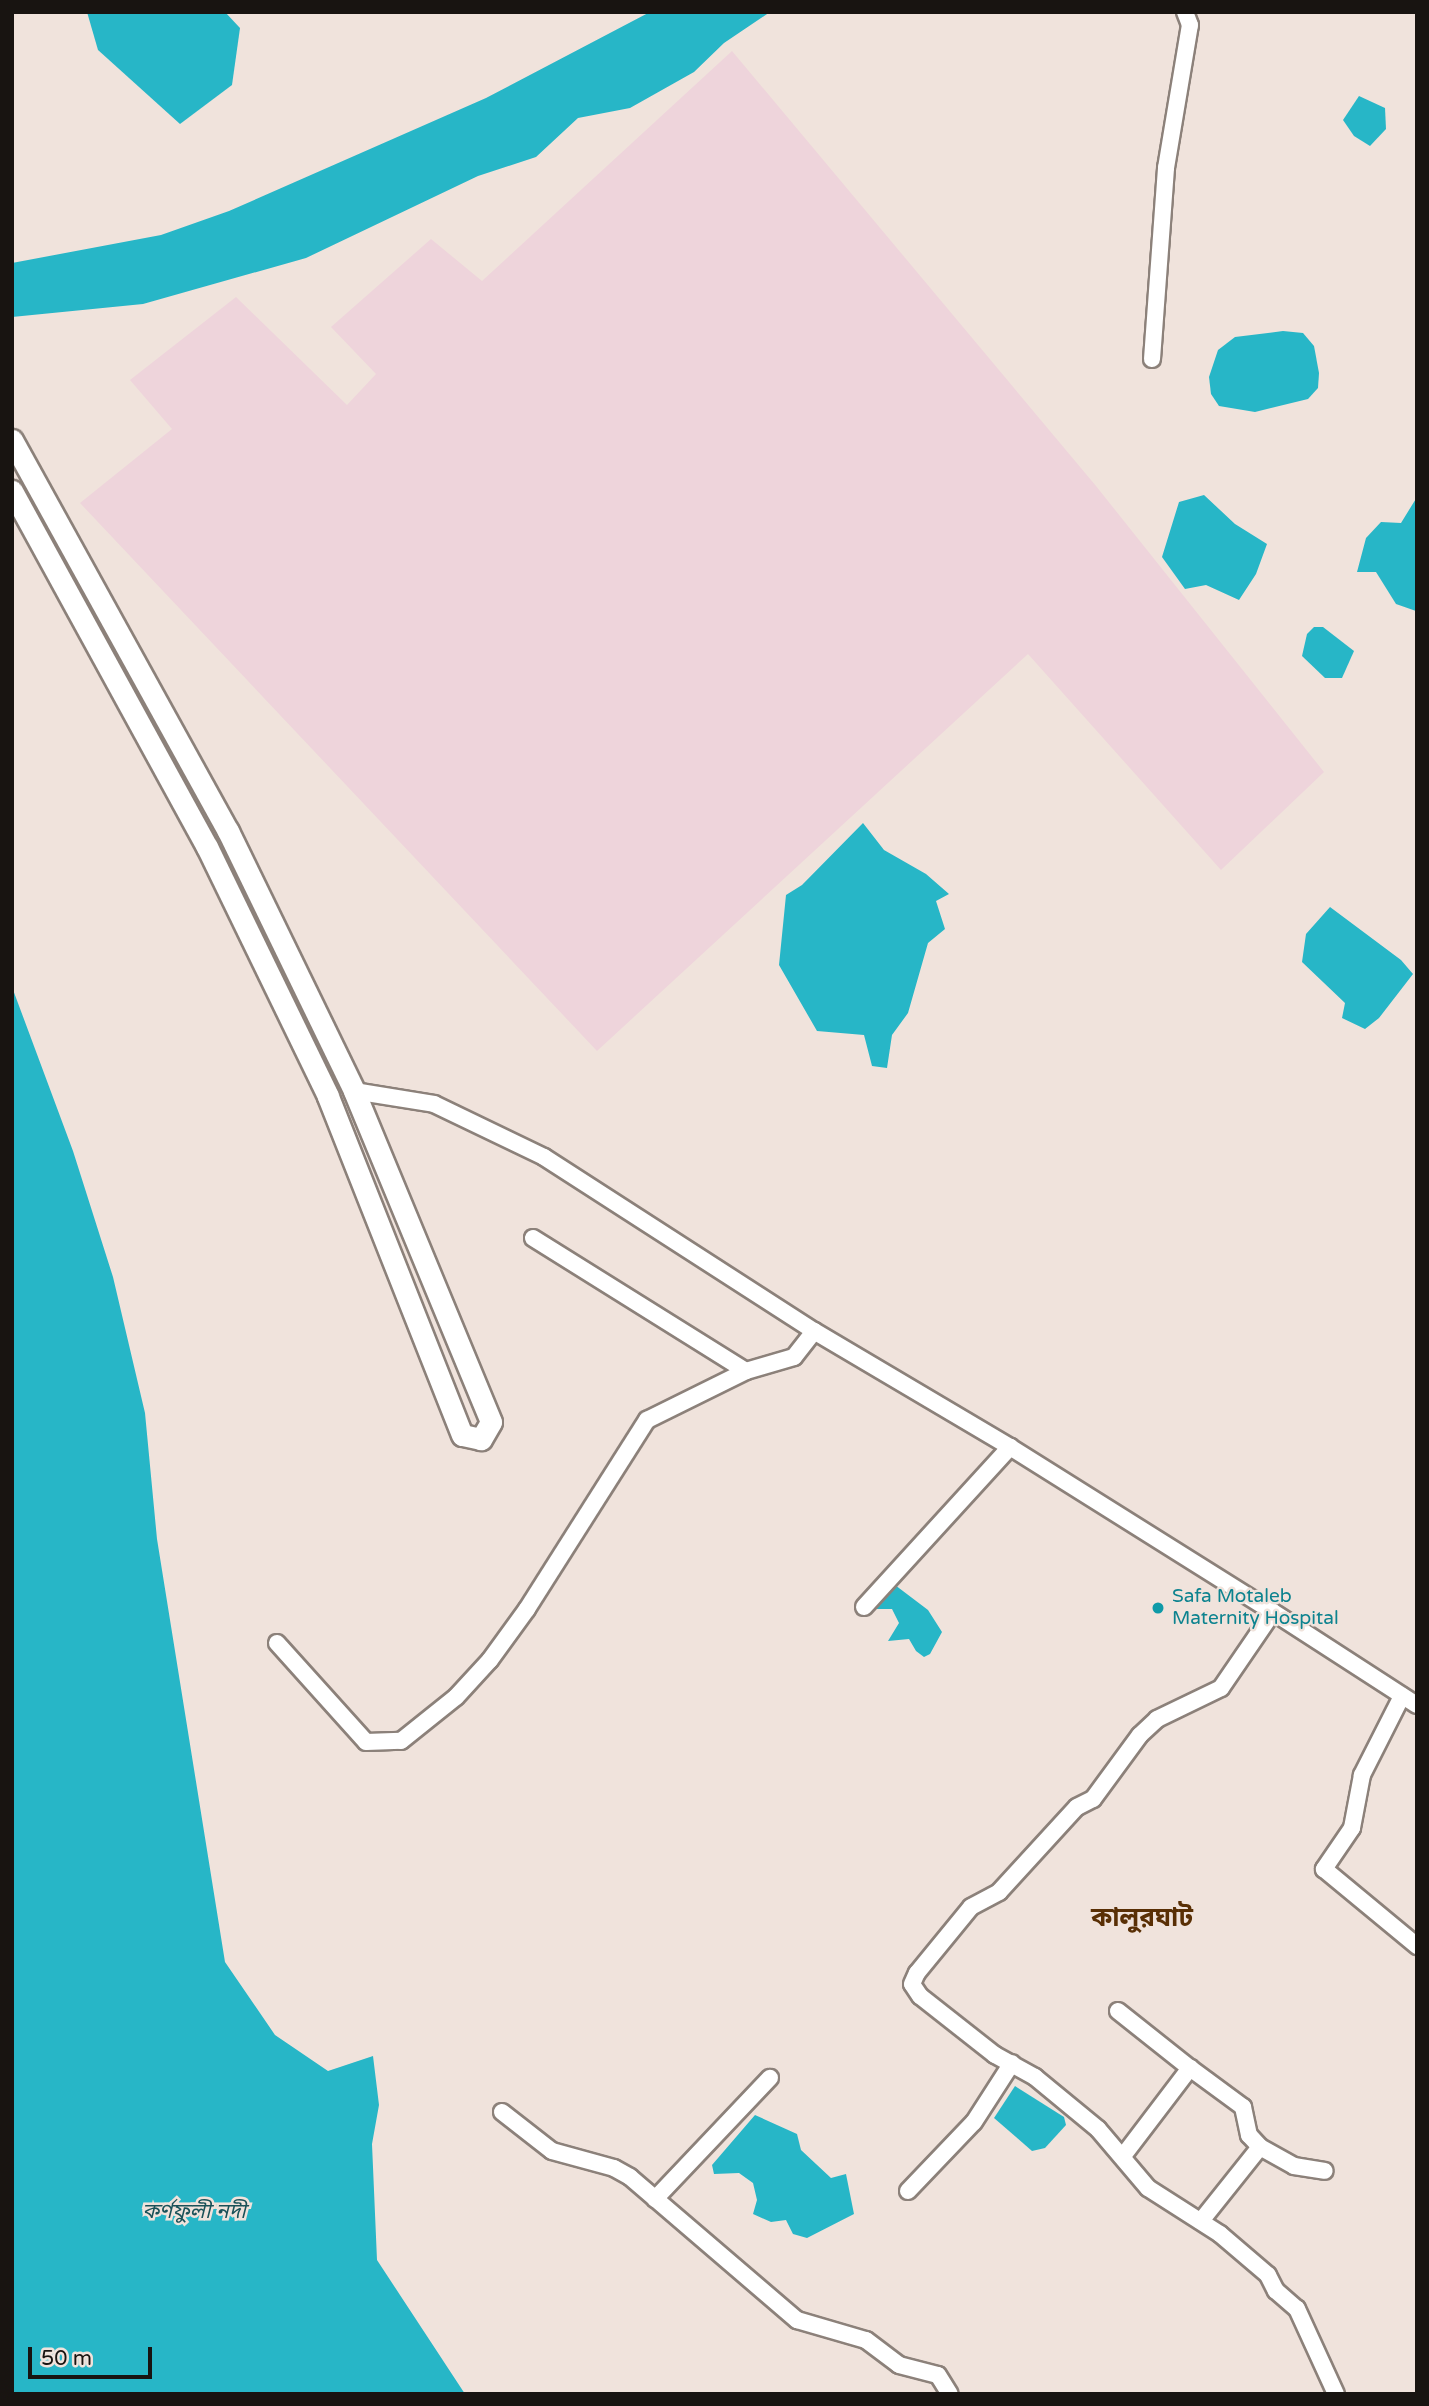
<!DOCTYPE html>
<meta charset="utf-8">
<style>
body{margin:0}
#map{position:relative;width:1429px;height:2406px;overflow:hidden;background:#f0e3dc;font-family:"Varela Round","Noto Sans Bengali",sans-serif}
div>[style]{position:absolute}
.industrial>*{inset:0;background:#eed4db}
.water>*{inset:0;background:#27b6c7}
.roads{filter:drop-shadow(2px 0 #8c817a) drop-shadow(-2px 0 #8c817a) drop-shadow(0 2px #8c817a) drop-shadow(0 -2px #8c817a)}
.minor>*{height:16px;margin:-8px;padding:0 8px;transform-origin:8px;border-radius:8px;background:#fff}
.secondary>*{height:21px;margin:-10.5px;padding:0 10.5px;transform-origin:10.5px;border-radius:10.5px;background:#fff}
.dots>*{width:19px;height:19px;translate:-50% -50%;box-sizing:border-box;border:4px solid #f0e3dc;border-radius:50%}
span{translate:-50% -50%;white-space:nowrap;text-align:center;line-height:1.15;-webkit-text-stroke:5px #f0e3dc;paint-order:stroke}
.culture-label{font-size:19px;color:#0d838f}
.left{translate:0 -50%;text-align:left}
.water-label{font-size:21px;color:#195158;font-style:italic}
.district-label{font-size:26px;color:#592f05;font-weight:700}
.frame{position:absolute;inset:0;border:14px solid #181411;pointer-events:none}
.scale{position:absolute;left:28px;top:2347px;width:124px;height:32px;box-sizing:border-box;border:4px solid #181411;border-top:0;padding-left:9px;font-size:21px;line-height:24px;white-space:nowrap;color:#181411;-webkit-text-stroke:5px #f0e3dc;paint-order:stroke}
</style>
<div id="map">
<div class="industrial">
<div style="clip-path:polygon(732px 51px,1096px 486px,1324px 772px,1221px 870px,1028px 654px,597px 1051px,80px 503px,172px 429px,130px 380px,236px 297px,347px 405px,376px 374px,331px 327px,431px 239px,482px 281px)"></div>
</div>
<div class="water">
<div style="clip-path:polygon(87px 12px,225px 12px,240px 28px,232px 85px,180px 124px,98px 50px)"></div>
<div style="clip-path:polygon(650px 12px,770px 12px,724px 43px,694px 72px,630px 108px,578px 118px,536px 157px,478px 176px,306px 258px,143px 304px,12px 317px,12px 263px,161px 235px,229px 211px,486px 98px)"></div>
<div style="clip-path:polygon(1359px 96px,1385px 108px,1386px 129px,1370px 146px,1354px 136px,1343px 120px)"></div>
<div style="clip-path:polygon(1283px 331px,1303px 333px,1314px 346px,1319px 373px,1318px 388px,1308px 399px,1255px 412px,1219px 406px,1211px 394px,1209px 377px,1218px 350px,1235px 337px)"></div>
<div style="clip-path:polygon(1204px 495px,1235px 524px,1267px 544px,1256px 574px,1239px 600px,1206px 585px,1185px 589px,1162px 557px,1179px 502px)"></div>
<div style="clip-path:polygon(1417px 497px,1417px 611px,1416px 611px,1396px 604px,1376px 572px,1357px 572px,1366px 538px,1381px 522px,1401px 523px)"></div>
<div style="clip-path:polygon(1314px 627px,1323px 627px,1354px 651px,1342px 678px,1325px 678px,1302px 656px,1307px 634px)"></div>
<div style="clip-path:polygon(863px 823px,884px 850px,926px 874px,949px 894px,936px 901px,945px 929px,928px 943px,908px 1013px,892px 1035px,887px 1068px,872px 1066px,864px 1035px,817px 1031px,779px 965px,786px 895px,802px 885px)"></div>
<div style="clip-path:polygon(1330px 907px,1401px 960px,1413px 974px,1379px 1018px,1365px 1029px,1342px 1018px,1345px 1003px,1302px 962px,1306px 934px)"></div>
<div style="clip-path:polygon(12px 987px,73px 1151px,113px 1277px,145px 1413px,157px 1539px,225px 1962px,275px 2035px,328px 2071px,373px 2056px,379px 2105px,372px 2144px,377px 2260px,465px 2394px,12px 2394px)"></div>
<div style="clip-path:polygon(895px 1585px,928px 1610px,942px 1632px,930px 1654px,924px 1657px,916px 1651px,909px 1639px,888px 1641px,899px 1623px,892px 1609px,868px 1609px)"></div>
<div style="clip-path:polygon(1015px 2086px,1064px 2117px,1066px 2125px,1045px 2148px,1032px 2151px,994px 2118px)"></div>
<div style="clip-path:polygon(755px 2115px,797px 2134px,801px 2150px,831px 2178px,846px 2174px,854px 2214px,807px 2238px,793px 2234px,786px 2220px,771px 2222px,753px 2214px,757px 2200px,753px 2183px,739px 2173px,714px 2174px,712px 2165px)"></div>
</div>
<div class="roads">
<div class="minor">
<div style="left:1152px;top:359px;width:192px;rotate:-85.8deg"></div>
<div style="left:1166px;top:168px;width:145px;rotate:-80.5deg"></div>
<div style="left:1190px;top:25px;width:14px;rotate:-111deg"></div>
<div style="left:354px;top:1091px;width:81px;rotate:9.2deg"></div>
<div style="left:434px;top:1104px;width:122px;rotate:25.7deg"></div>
<div style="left:544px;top:1157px;width:321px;rotate:32.8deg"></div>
<div style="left:533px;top:1238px;width:251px;rotate:32deg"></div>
<div style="left:864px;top:1607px;width:217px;rotate:-47.6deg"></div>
<div style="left:1010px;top:1447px;width:310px;rotate:32.1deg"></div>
<div style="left:277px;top:1643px;width:133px;rotate:48deg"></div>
<div style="left:366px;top:1742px;width:35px;rotate:-2deg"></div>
<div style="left:401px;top:1741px;width:70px;rotate:-38.7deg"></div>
<div style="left:456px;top:1697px;width:50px;rotate:-47.4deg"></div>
<div style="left:490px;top:1660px;width:63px;rotate:-54deg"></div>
<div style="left:527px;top:1609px;width:224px;rotate:-57.6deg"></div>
<div style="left:647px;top:1420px;width:110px;rotate:-26.3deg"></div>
<div style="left:746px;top:1371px;width:50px;rotate:-16.3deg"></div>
<div style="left:794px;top:1357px;width:33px;rotate:-52deg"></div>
<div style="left:814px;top:1331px;width:228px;rotate:30.6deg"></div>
<div style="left:1402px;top:1696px;width:89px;rotate:116.9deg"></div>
<div style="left:1362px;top:1775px;width:54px;rotate:100.7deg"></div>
<div style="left:1352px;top:1828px;width:50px;rotate:124.3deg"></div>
<div style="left:1324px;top:1869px;width:121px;rotate:39.6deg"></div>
<div style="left:1118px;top:2011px;width:92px;rotate:38.4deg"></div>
<div style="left:502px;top:2112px;width:63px;rotate:38deg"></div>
<div style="left:552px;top:2151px;width:64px;rotate:15.3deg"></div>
<div style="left:614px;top:2168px;width:18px;rotate:29deg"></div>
<div style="left:630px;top:2177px;width:220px;rotate:40.6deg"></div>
<div style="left:797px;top:2320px;width:72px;rotate:16.2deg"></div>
<div style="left:866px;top:2340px;width:41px;rotate:37.1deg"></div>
<div style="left:899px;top:2365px;width:40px;rotate:14.4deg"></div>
<div style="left:938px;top:2375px;width:22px;rotate:58deg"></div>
<div style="left:1260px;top:2147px;width:39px;rotate:29deg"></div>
<div style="left:1294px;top:2166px;width:31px;rotate:9deg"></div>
<div style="left:1123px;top:2156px;width:111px;rotate:-52.7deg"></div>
<div style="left:1190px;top:2068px;width:66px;rotate:36.3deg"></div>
<div style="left:1243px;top:2107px;width:29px;rotate:78deg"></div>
<div style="left:1249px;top:2135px;width:16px;rotate:47deg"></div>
<div style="left:1260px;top:2147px;width:95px;rotate:128.6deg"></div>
<div style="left:908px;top:2191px;width:95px;rotate:-46.3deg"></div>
<div style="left:974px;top:2122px;width:70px;rotate:-57.2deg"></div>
<div style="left:655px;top:2199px;width:167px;rotate:-46.5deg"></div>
<div style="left:1336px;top:2394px;width:94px;rotate:-114.6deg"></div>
<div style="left:1297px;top:2309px;width:28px;rotate:-139deg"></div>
<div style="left:1276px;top:2291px;width:18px;rotate:-117deg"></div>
<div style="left:1268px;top:2275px;width:63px;rotate:-139.5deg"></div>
<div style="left:1220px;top:2234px;width:85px;rotate:-147.4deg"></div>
<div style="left:1148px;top:2188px;width:77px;rotate:-130.3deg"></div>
<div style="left:1098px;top:2129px;width:82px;rotate:-140.5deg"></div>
<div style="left:1035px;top:2077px;width:46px;rotate:-151.2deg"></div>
<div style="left:995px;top:2055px;width:95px;rotate:-141.8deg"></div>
<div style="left:920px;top:1996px;width:14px;rotate:-124deg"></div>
<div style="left:912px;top:1984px;width:12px;rotate:-66deg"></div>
<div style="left:917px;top:1973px;width:85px;rotate:-50.7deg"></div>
<div style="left:971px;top:1907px;width:32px;rotate:-28deg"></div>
<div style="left:999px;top:1892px;width:115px;rotate:-47.5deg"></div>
<div style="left:1077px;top:1807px;width:18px;rotate:-27deg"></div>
<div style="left:1093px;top:1799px;width:79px;rotate:-53.7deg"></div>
<div style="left:1140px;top:1735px;width:23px;rotate:-43deg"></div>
<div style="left:1157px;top:1719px;width:71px;rotate:-25.8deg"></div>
<div style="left:1221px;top:1688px;width:92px;rotate:-55.6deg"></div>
<div style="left:1273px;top:1612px;width:171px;rotate:32.9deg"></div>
</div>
<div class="secondary">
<div style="left:12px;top:440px;width:447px;rotate:61.1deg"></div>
<div style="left:228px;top:831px;width:289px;rotate:64.1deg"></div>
<div style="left:354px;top:1091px;width:358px;rotate:67.5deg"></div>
<div style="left:491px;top:1422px;width:20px;rotate:120deg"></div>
<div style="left:481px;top:1439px;width:19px;rotate:-168deg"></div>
<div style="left:462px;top:1435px;width:365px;rotate:-111.6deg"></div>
<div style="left:328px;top:1096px;width:277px;rotate:-115.9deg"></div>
<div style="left:207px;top:847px;width:406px;rotate:-118.7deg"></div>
</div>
</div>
<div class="dots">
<div style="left:1158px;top:1608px;background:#0f9aa8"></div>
</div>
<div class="culture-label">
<span class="left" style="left:1172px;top:1608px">Safa Motaleb<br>Maternity Hospital</span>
</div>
<div class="water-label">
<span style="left:194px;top:2212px">কর্ণফুলী নদী</span>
</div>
<div class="district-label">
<span style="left:1142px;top:1918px">কালুরঘাট</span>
</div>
<div class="frame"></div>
<div class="scale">50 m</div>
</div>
